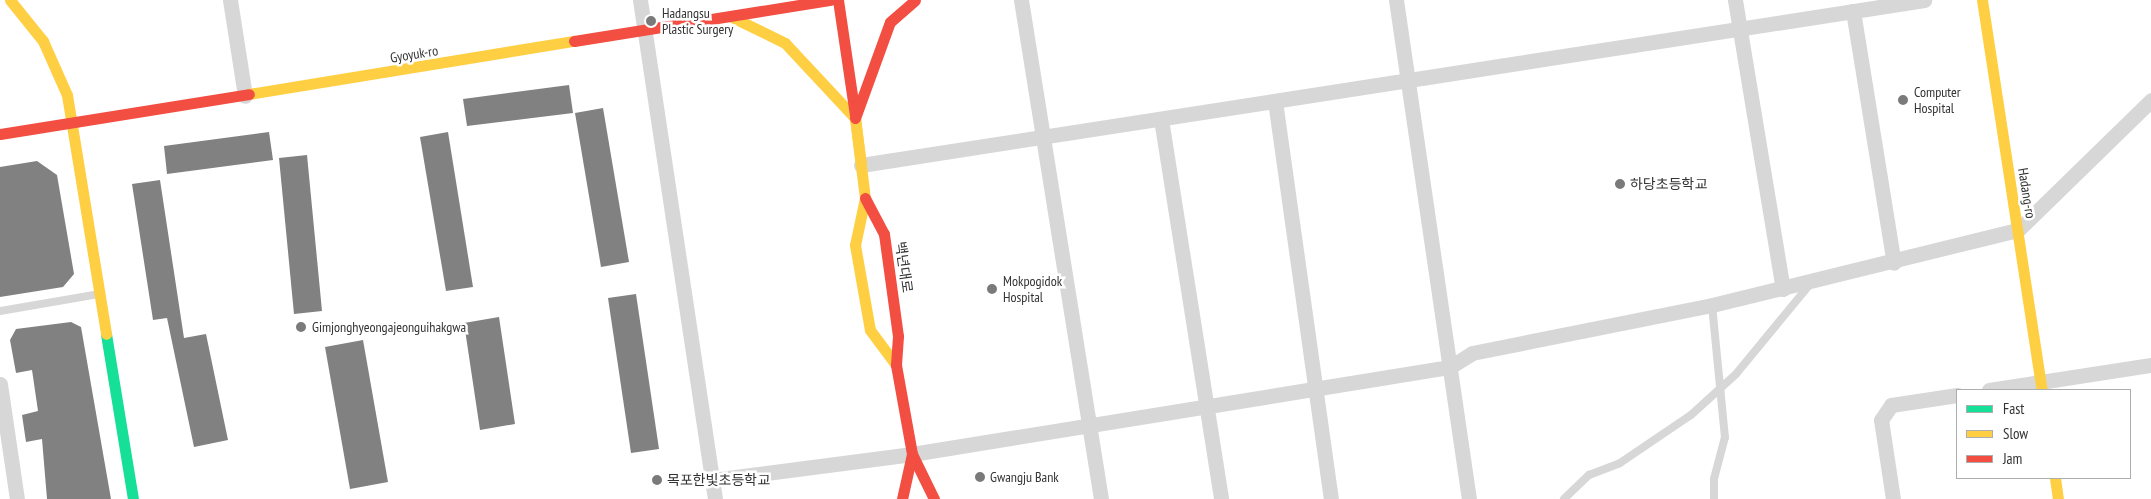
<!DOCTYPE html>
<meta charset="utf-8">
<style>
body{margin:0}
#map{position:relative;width:2151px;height:499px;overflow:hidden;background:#fff;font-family:"PT Sans Narrow","Noto Sans KR",sans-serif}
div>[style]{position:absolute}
.building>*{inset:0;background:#818181}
.lane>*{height:8px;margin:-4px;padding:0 4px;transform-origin:4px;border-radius:4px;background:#d7d7d7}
.street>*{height:15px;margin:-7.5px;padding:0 7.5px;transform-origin:7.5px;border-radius:7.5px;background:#d7d7d7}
.fast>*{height:11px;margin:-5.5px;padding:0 5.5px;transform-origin:5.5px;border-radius:5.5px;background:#16e098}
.slow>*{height:11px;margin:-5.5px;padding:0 5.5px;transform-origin:5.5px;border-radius:5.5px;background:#ffcf43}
.jam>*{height:11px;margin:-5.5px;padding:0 5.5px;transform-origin:5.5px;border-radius:5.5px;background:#f24e42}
.dots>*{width:14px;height:14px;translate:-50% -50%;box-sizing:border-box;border:2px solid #fff;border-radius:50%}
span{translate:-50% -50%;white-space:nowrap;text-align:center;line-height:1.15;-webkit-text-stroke:5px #fff;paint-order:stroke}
.poi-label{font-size:14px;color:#333}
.left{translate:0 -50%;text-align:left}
.street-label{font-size:14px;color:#333}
.legend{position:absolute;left:1956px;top:389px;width:175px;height:90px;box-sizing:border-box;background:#fff;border:1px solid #adadad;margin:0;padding:6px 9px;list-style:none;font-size:15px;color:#333}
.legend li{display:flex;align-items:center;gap:10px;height:25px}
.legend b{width:25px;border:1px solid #adadad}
</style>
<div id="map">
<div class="building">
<div style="clip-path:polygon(569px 85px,573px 113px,467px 126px,463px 99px)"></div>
<div style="clip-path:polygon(603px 108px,629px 262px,601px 267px,575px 113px)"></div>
<div style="clip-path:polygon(269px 132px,273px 160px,167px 174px,164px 146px)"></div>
<div style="clip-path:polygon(448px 132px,473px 287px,446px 291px,420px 137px)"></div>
<div style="clip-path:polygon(307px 155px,322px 311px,294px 314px,279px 158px)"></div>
<div style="clip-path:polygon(37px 161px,57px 175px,74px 274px,63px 287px,0 297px,0 167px)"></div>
<div style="clip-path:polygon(160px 180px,184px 338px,206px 334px,228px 440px,194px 447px,167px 318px,153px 320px,132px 184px)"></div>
<div style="clip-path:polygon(636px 294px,659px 449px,631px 453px,608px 298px)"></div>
<div style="clip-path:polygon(499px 317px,515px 424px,480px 430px,464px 323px)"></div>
<div style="clip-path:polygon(71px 322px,81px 327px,111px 499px,47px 499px,42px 439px,26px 442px,22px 415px,38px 411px,32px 370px,16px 373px,10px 340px,16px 329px)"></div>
<div style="clip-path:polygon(363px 340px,388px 482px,350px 489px,325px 347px)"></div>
</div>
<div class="lane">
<div style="left:1712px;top:305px;width:133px;rotate:84.4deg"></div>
<div style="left:1725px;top:437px;width:43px;rotate:104.7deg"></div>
<div style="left:1714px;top:479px;width:20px;rotate:90deg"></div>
<div style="left:0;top:311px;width:100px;rotate:-9.7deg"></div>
<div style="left:1564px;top:499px;width:35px;rotate:-44deg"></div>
<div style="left:1589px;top:475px;width:33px;rotate:-21deg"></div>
<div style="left:1620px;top:463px;width:86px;rotate:-34.1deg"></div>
<div style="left:1691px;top:415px;width:61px;rotate:-42.3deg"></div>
<div style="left:1736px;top:374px;width:118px;rotate:-50.5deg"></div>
</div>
<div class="street">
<div style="left:230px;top:0;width:97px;rotate:81.1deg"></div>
<div style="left:640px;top:0;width:505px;rotate:81.45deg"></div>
<div style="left:1021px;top:0;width:505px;rotate:80.89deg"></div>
<div style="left:1396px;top:0;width:504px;rotate:81.68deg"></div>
<div style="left:1735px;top:0;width:293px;rotate:80.6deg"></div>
<div style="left:1853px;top:11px;width:255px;rotate:80.8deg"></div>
<div style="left:1275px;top:101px;width:402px;rotate:82deg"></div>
<div style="left:1161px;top:119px;width:385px;rotate:81deg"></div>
<div style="left:861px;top:165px;width:1076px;rotate:-8.82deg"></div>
<div style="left:0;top:384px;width:116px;rotate:81.6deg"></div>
<div style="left:1989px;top:390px;width:164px;rotate:-8.8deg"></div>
<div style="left:712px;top:480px;width:202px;rotate:-7.4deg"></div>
<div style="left:912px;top:454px;width:545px;rotate:-9.19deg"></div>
<div style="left:1450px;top:367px;width:26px;rotate:-32deg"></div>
<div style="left:1472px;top:353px;width:245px;rotate:-11.3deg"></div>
<div style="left:1712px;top:305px;width:315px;rotate:-13.8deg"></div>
<div style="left:2018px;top:230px;width:186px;rotate:-44.3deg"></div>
<div style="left:1893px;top:499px;width:80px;rotate:-98.6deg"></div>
<div style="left:1881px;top:420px;width:18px;rotate:-56deg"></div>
<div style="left:1891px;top:405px;width:67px;rotate:-8.6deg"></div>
</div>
<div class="fast">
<div style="left:106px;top:334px;width:167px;rotate:80.7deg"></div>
</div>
<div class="slow">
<div style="left:10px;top:0;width:53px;rotate:51.2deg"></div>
<div style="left:43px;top:41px;width:59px;rotate:66deg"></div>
<div style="left:67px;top:95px;width:242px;rotate:80.7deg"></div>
<div style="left:1982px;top:0;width:395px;rotate:81.3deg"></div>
<div style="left:732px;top:17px;width:59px;rotate:26.1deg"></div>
<div style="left:785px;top:43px;width:103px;rotate:47deg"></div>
<div style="left:249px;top:94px;width:329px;rotate:-9.3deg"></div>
<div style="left:861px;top:165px;width:47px;rotate:-97.3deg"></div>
<div style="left:855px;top:118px;width:81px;rotate:82.9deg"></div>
<div style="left:865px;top:198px;width:48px;rotate:102deg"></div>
<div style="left:855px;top:245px;width:86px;rotate:80deg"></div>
<div style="left:870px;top:330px;width:44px;rotate:53.4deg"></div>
<div style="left:2055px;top:478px;width:21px;rotate:82deg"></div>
</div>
<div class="jam">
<div style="left:838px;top:0;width:116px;rotate:81.6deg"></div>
<div style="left:574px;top:41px;width:260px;rotate:-9.1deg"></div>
<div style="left:855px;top:118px;width:102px;rotate:-70deg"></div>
<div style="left:890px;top:22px;width:33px;rotate:-41deg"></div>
<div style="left:0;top:134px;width:252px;rotate:-9.1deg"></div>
<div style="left:865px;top:198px;width:41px;rotate:62.2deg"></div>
<div style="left:884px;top:234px;width:103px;rotate:82.2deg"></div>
<div style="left:898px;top:336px;width:29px;rotate:94deg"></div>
<div style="left:896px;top:365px;width:90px;rotate:79.8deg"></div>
<div style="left:912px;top:454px;width:50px;rotate:63.9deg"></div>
<div style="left:902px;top:499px;width:46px;rotate:-77.5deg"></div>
</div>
<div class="dots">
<div style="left:651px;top:21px;background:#7a7a7a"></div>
<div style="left:1903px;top:100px;background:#7a7a7a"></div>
<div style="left:1620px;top:184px;background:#7a7a7a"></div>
<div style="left:992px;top:289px;background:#7a7a7a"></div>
<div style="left:301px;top:327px;background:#7a7a7a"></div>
<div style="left:980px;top:477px;background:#7a7a7a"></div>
<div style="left:657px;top:480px;background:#7a7a7a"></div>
</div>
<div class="poi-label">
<span class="left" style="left:662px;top:21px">Hadangsu<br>Plastic Surgery</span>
<span class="left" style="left:1914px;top:100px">Computer<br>Hospital</span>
<span class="left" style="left:1630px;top:184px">하당초등학교</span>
<span class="left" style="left:1003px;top:289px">Mokpogidok<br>Hospital</span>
<span class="left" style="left:312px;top:327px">Gimjonghyeongajeonguihakgwa</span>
<span class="left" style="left:990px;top:477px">Gwangju Bank</span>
<span class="left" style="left:667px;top:480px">목포한빛초등학교</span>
</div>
<div class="street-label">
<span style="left:414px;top:54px;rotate:-9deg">Gyoyuk-ro</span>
<span style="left:2027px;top:193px;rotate:81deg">Hadang-ro</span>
<span style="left:904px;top:267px;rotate:82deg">백년대로</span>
</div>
<ul class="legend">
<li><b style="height:6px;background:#16e098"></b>Fast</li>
<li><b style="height:6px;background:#ffcf43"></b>Slow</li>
<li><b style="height:6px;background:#f24e42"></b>Jam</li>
</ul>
</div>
